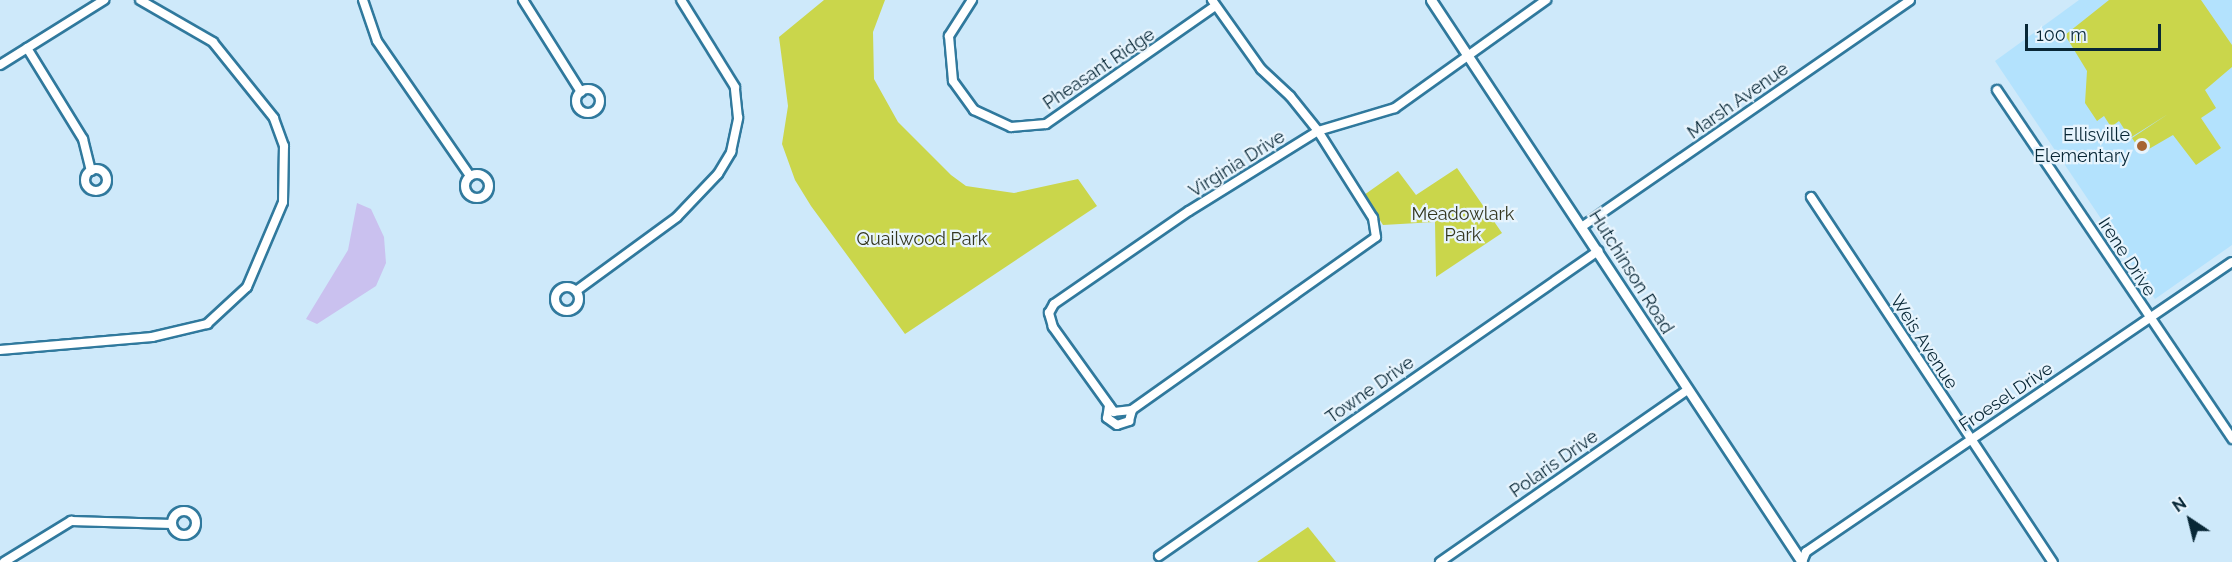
<!DOCTYPE html>
<style>
body{margin:0}
#map{position:relative;width:2232px;height:562px;overflow:hidden;background:#cee9fa;font-family:Raleway,sans-serif}
div>[style]{position:absolute}
.built>*{inset:0;background:#b3e2fd}
.green>*{inset:0;background:#cad64b}
.water>*{inset:0;background:#cac1ef}
.roads{filter:drop-shadow(2px 0 #30799d) drop-shadow(-2px 0 #30799d) drop-shadow(0 2px #30799d) drop-shadow(0 -2px #30799d)}
.minor>*{height:8px;margin:-4px;padding:0 4px;transform-origin:4px;border-radius:4px;background:#fff}
.minor>.ring{margin:-4px;padding:0;box-sizing:content-box;background:none;border:8px solid #fff;border-radius:50%}
.tertiary>*{height:9px;margin:-4.5px;padding:0 4.5px;transform-origin:4.5px;border-radius:4.5px;background:#fff}
.dots>*{width:16px;height:16px;translate:-50% -50%;box-sizing:border-box;border:3px solid #e7f4fd;border-radius:50%}
span{translate:-50% -50%;white-space:nowrap;text-align:center;line-height:1.15;-webkit-text-stroke:4.5px #e7f4fd;paint-order:stroke}
.street-label{font-size:18px;color:#082736}
.poi-label{font-size:18px;color:#082736}
.right{translate:-100% -50%;text-align:right}
.park-label{font-size:18px;color:#33361f}
.north{position:absolute;left:2160px;top:490px;width:60px;height:60px;-webkit-text-stroke:4px #e7f4fd;paint-order:stroke;rotate:325deg;font-size:16px;font-weight:700;line-height:24px;text-align:center;color:#082736}
.north::after{content:'';display:block;margin:auto;width:21px;height:27px;background:#082736;clip-path:polygon(50% 0,100% 100%,50% 72%,0 100%)}
.scale{position:absolute;left:2025px;top:24px;width:136px;height:27px;box-sizing:border-box;border:3px solid #082736;border-top:0;padding-left:8px;font-size:18px;line-height:21px;white-space:nowrap;color:#082736;-webkit-text-stroke:4px #e7f4fd;paint-order:stroke}
</style>
<div id="map">
<div class="built">
<div style="clip-path:polygon(2079px 0,2232px 0,2232px 245px,2155px 299px,1995px 61px)"></div>
</div>
<div class="green">
<div style="clip-path:polygon(824px 0,885px 0,873px 32px,874px 79px,898px 122px,951px 175px,966px 186px,1014px 193px,1078px 179px,1097px 206px,905px 334px,811px 206px,795px 180px,782px 144px,788px 106px,779px 37px)"></div>
<div style="clip-path:polygon(2109px 0,2201px 0,2232px 45px,2232px 67px,2205px 90px,2216px 108px,2201px 118px,2221px 148px,2196px 165px,2173px 135px,2142px 153px,2132px 138px,2168px 114px,2130px 138px,2119px 121px,2111px 127px,2104px 116px,2097px 121px,2085px 103px,2087px 71px,2065px 35px)"></div>
<div style="clip-path:polygon(1457px 168px,1502px 233px,1436px 277px,1435px 222px,1383px 225px,1364px 195px,1398px 171px,1416px 195px)"></div>
<div style="clip-path:polygon(1308px 527px,1336px 562px,1257px 562px)"></div>
</div>
<div class="water">
<div style="clip-path:polygon(357px 203px,371px 209px,384px 237px,386px 263px,376px 286px,317px 324px,306px 319px,348px 250px)"></div>
</div>
<div class="roads">
<div class="minor">
<div style="left:363px;top:0;width:43px;rotate:71.1deg"></div>
<div style="left:377px;top:41px;width:164px;rotate:55.4deg"></div>
<div style="left:523px;top:0;width:109px;rotate:57.8deg"></div>
<div style="left:972px;top:0;width:43px;rotate:122.6deg"></div>
<div style="left:949px;top:36px;width:45px;rotate:84.9deg"></div>
<div style="left:953px;top:81px;width:36px;rotate:54deg"></div>
<div style="left:974px;top:110px;width:41px;rotate:24.7deg"></div>
<div style="left:1011px;top:127px;width:35px;rotate:-5deg"></div>
<div style="left:1046px;top:124px;width:206px;rotate:-34.9deg"></div>
<div style="left:1212px;top:0;width:85px;rotate:54.6deg"></div>
<div style="left:1261px;top:69px;width:40px;rotate:43deg"></div>
<div style="left:1290px;top:96px;width:45px;rotate:51.3deg"></div>
<div style="left:1318px;top:131px;width:103px;rotate:57.7deg"></div>
<div style="left:1373px;top:218px;width:19px;rotate:81deg"></div>
<div style="left:1376px;top:237px;width:299px;rotate:144.7deg"></div>
<div style="left:1132px;top:410px;width:18px;rotate:174deg"></div>
<div style="left:1114px;top:412px;width:105px;rotate:-125.7deg"></div>
<div style="left:1053px;top:327px;width:15px;rotate:-106deg"></div>
<div style="left:1049px;top:313px;width:10px;rotate:-61deg"></div>
<div style="left:1054px;top:304px;width:164px;rotate:-34.6deg"></div>
<div style="left:1189px;top:211px;width:152px;rotate:-31.8deg"></div>
<div style="left:1318px;top:131px;width:80px;rotate:-16.6deg"></div>
<div style="left:1395px;top:108px;width:186px;rotate:-35.6deg"></div>
<div style="left:27px;top:48px;width:107px;rotate:58.4deg"></div>
<div style="left:83px;top:139px;width:33px;rotate:76deg"></div>
<div style="left:0;top:65px;width:123px;rotate:-32deg"></div>
<div class="ring" style="left:576px;top:89px;width:16px;height:16px"></div>
<div style="left:1997px;top:90px;width:421px;rotate:56deg"></div>
<div class="ring" style="left:85px;top:169px;width:14px;height:14px"></div>
<div class="ring" style="left:465px;top:174px;width:16px;height:16px"></div>
<div style="left:1811px;top:197px;width:438px;rotate:56.5deg"></div>
<div style="left:1583px;top:226px;width:397px;rotate:-34.6deg"></div>
<div class="ring" style="left:555px;top:287px;width:16px;height:16px"></div>
<div style="left:576px;top:291px;width:125px;rotate:-36.2deg"></div>
<div style="left:677px;top:217px;width:59px;rotate:-46.4deg"></div>
<div style="left:718px;top:174px;width:26px;rotate:-59deg"></div>
<div style="left:731px;top:152px;width:35px;rotate:-78deg"></div>
<div style="left:738px;top:118px;width:31px;rotate:-96deg"></div>
<div style="left:735px;top:87px;width:102px;rotate:-121.8deg"></div>
<div style="left:0;top:350px;width:153px;rotate:-4.9deg"></div>
<div style="left:152px;top:337px;width:57px;rotate:-13.3deg"></div>
<div style="left:207px;top:324px;width:54px;rotate:-42.8deg"></div>
<div style="left:247px;top:287px;width:92px;rotate:-67deg"></div>
<div style="left:283px;top:202px;width:56px;rotate:-89deg"></div>
<div style="left:284px;top:146px;width:30px;rotate:-110deg"></div>
<div style="left:274px;top:118px;width:97px;rotate:-128.8deg"></div>
<div style="left:213px;top:42px;width:84px;rotate:-150.1deg"></div>
<div style="left:1109px;top:406px;width:12px;rotate:99deg"></div>
<div style="left:1107px;top:418px;width:12px;rotate:35deg"></div>
<div style="left:1117px;top:425px;width:13px;rotate:-18deg"></div>
<div style="left:1129px;top:421px;width:11px;rotate:-75deg"></div>
<div class="ring" style="left:172px;top:511px;width:16px;height:16px"></div>
<div style="left:1159px;top:556px;width:535px;rotate:-34.79deg"></div>
<div style="left:4px;top:562px;width:79px;rotate:-31.5deg"></div>
<div style="left:71px;top:521px;width:101px;rotate:1.7deg"></div>
<div style="left:1440px;top:562px;width:300px;rotate:-34.8deg"></div>
<div style="left:1802px;top:562px;width:11px;rotate:-68deg"></div>
<div style="left:1806px;top:552px;width:515px;rotate:-34.25deg"></div>
</div>
<div class="tertiary">
<div style="left:1431px;top:0;width:673px;rotate:56.57deg"></div>
</div>
</div>
<div class="dots">
<div style="left:2142px;top:146px;background:#a76433"></div>
</div>
<div class="street-label">
<span style="left:1099px;top:69px;rotate:-34deg">Pheasant Ridge</span>
<span style="left:1738px;top:101px;rotate:-35deg">Marsh Avenue</span>
<span style="left:1237px;top:164px;rotate:-32deg">Virginia Drive</span>
<span style="left:2127px;top:257px;rotate:57deg">Irene Drive</span>
<span style="left:1631px;top:272px;rotate:58deg">Hutchinson Road</span>
<span style="left:1924px;top:342px;rotate:57deg">Weis Avenue</span>
<span style="left:1370px;top:390px;rotate:-35deg">Towne Drive</span>
<span style="left:2006px;top:397px;rotate:-34deg">Froesel Drive</span>
<span style="left:1554px;top:464px;rotate:-35deg">Polaris Drive</span>
</div>
<div class="poi-label">
<span class="right" style="left:2130px;top:146px">Ellisville<br>Elementary</span>
</div>
<div class="park-label">
<span style="left:1463px;top:225px">Meadowlark<br>Park</span>
<span style="left:922px;top:239px">Quailwood Park</span>
</div>
<div class="north">N</div>
<div class="scale">100 m</div>
</div>
